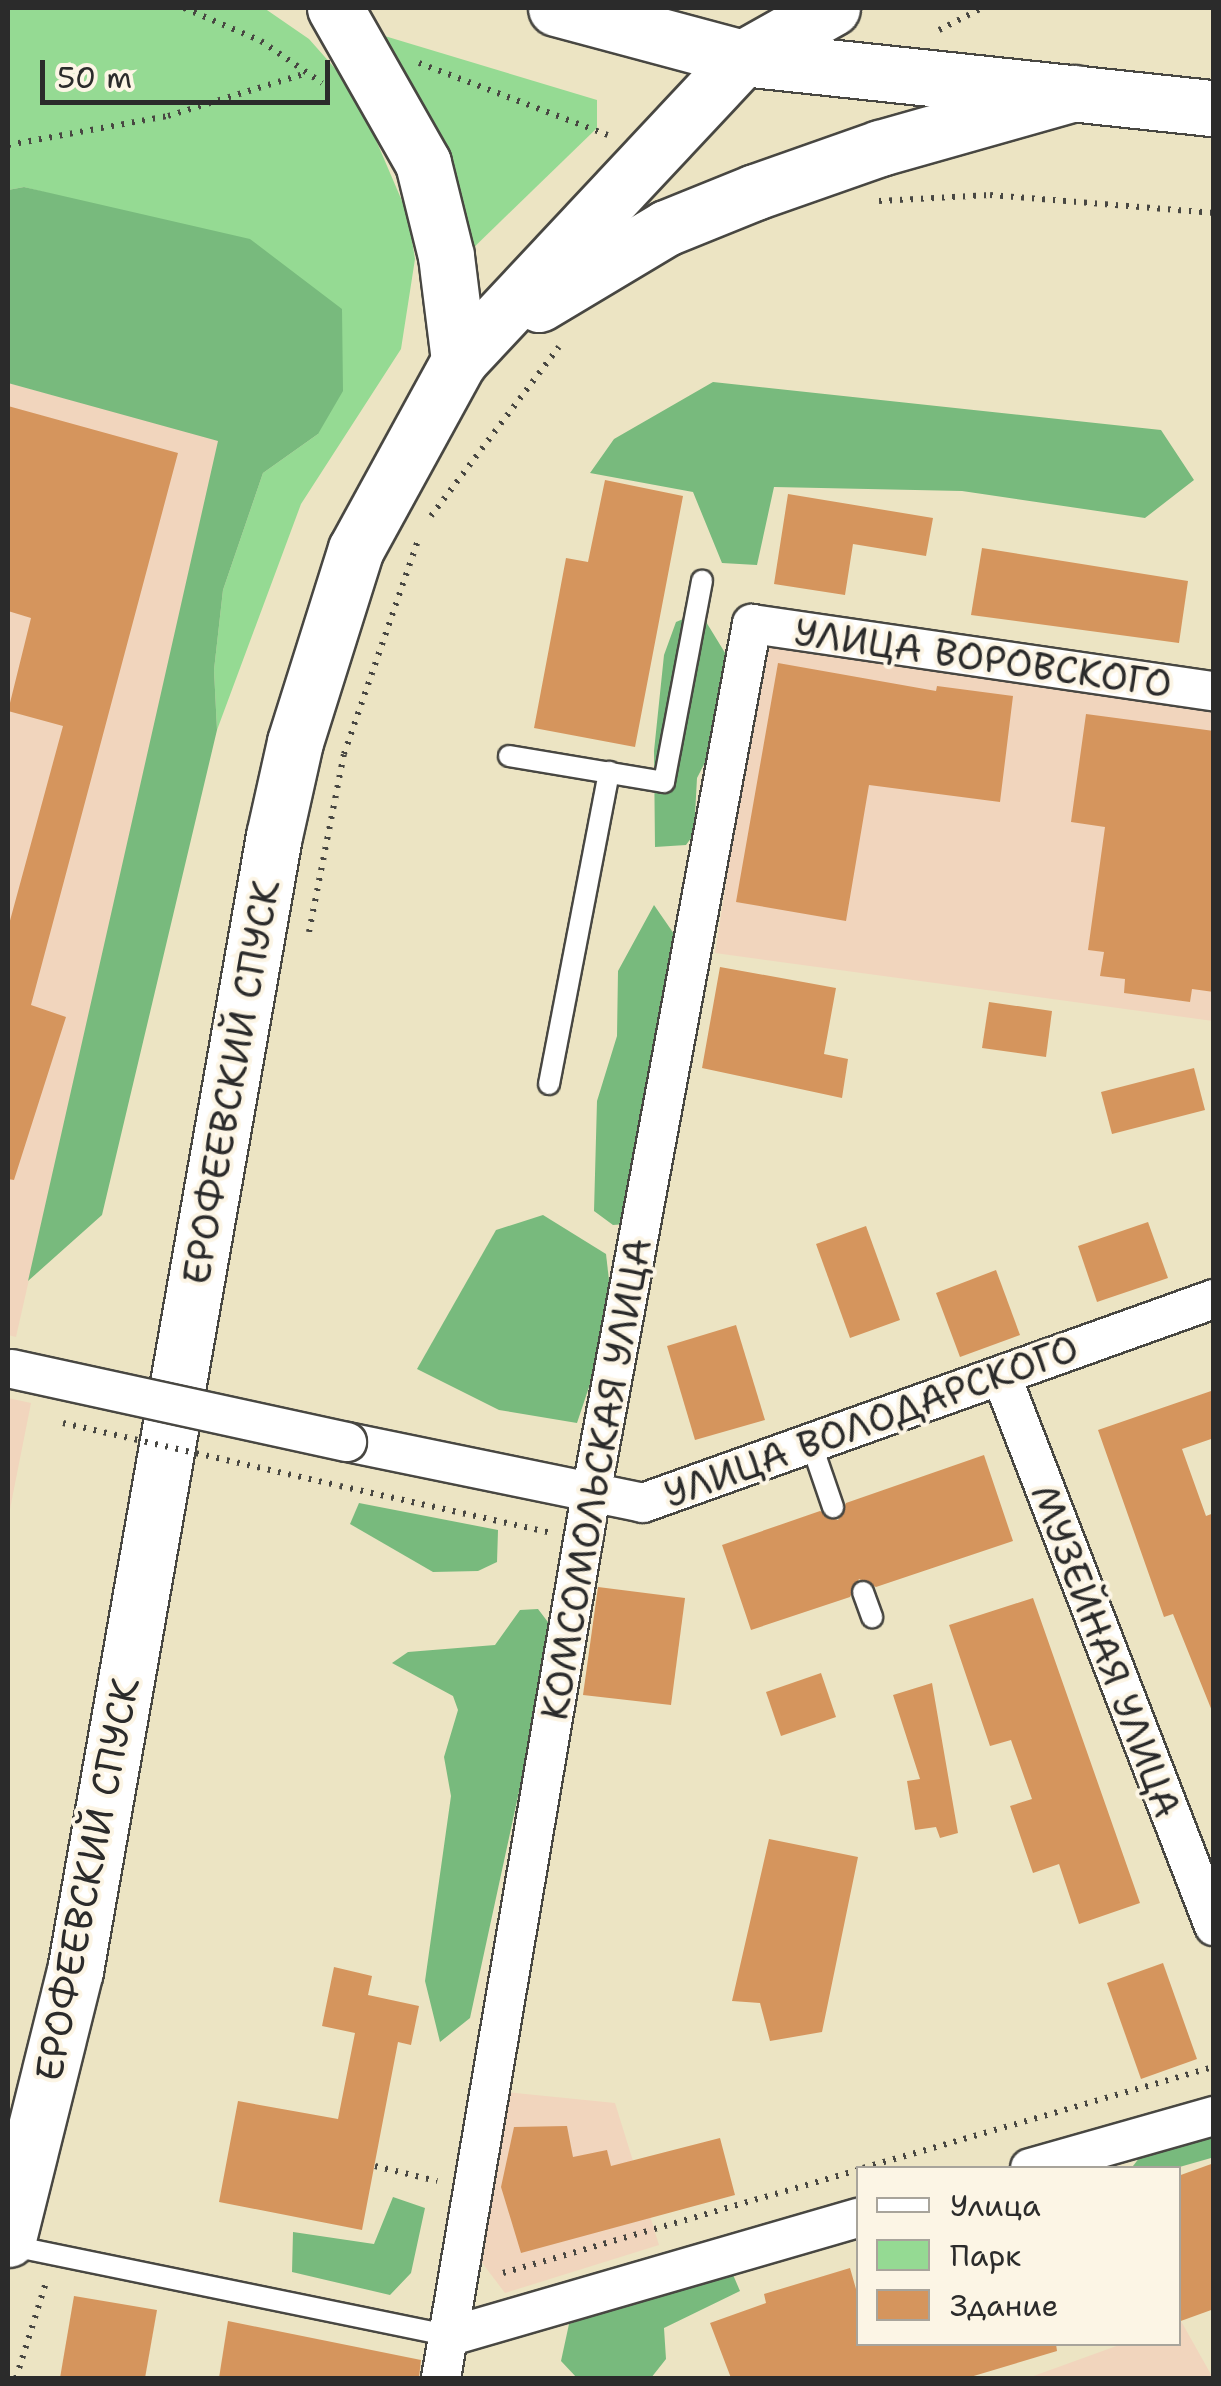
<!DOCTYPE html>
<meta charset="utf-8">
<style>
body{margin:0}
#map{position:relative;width:1221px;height:2386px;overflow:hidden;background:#ece4c3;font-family:"Shantell Sans",sans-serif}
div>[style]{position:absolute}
.built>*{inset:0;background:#f1d5bd}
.green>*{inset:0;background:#95da93}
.forest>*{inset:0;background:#78ba7d}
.building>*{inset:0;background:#d5955d}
.path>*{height:6px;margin-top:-3px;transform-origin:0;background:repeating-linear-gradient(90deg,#484742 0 2.5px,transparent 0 10.5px)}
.roads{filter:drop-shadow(2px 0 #484742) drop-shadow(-2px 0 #484742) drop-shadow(0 2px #484742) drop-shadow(0 -2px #484742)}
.service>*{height:20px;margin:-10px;padding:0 10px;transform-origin:10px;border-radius:10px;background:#fff}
.minor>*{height:38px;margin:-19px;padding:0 19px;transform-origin:19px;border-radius:19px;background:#fff}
.primary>*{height:55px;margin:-27.5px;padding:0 27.5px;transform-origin:27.5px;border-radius:27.5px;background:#fff}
.path-bridge>*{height:6px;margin-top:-3px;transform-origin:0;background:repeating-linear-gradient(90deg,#484742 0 2.5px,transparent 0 10.5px)}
.bridges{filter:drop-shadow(2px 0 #484742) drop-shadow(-2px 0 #484742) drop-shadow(0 2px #484742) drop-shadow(0 -2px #484742)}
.minor-bridge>*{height:38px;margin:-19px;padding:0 19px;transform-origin:19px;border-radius:19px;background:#fff}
span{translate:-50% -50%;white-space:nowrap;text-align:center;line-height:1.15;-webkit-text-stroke:8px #fcf5e5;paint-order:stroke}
.street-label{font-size:38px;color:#2b2b2b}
.frame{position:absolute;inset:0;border:10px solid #2b2b2b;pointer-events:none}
.legend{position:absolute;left:856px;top:2166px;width:325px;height:180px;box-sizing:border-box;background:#fcf5e5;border:2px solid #a8a49b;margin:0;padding:12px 18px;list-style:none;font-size:30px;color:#2b2b2b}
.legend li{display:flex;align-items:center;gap:20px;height:50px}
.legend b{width:50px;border:2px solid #a8a49b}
.scale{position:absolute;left:40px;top:60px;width:290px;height:45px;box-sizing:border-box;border:5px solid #2b2b2b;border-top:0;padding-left:12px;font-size:30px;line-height:35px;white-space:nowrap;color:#2b2b2b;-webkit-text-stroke:8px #fcf5e5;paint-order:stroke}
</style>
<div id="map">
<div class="built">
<div style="clip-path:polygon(8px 383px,219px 440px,16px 1337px,8px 1335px)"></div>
<div style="clip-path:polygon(764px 641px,1213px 705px,1213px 1021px,715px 953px)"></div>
<div style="clip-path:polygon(8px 1398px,31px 1403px,8px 1519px)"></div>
<div style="clip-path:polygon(505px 2092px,615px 2103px,659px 2245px,505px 2293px,480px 2260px)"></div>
<div style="clip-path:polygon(1181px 2321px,1213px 2378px,1028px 2378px,1122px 2344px,1178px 2344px)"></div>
</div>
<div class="green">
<div style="clip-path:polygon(8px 8px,264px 8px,309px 39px,355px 91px,408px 215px,415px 259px,401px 349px,301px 504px,217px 730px,214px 670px,223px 590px,263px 473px,318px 434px,128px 214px,24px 187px,8px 190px)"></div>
<div style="clip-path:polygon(378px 34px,597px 100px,597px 128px,466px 255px)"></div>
</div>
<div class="forest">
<div style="clip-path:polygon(24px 187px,250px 239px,342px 309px,343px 391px,318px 434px,263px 473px,223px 590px,214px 670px,217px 730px,102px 1215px,28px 1281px,218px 441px,8px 383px,8px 190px)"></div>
<div style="clip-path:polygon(713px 382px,1161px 430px,1194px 480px,1145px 518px,962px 491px,774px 487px,757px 565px,722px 563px,693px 492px,590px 473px,614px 439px)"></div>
<div style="clip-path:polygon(700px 612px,730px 661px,717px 739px,697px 778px,694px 834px,686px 845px,655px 847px,654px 751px,664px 655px,676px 622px)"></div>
<div style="clip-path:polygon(654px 905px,683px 947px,661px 1006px,637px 1210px,626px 1224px,613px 1225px,594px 1211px,597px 1101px,617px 1036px,618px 971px)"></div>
<div style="clip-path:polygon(543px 1215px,606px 1254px,613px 1315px,577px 1423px,499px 1410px,417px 1369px,496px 1230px)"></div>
<div style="clip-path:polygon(359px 1503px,498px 1530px,497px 1562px,478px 1571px,433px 1572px,350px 1524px)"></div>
<div style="clip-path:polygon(538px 1609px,554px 1630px,470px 2018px,440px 2042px,425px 1981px,451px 1796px,444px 1757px,458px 1710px,453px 1696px,392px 1663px,408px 1652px,495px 1645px,520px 1610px)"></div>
<div style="clip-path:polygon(1202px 2136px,1213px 2139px,1211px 2158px,1176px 2168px,1133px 2166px,1143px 2153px)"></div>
<div style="clip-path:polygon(393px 2197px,425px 2208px,411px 2273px,390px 2295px,292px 2272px,293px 2232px,374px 2244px)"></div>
<div style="clip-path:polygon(731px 2270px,740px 2291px,664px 2328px,666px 2359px,651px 2378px,577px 2378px,561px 2361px,569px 2324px)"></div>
</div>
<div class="building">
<div style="clip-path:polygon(8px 406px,178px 453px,31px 1005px,66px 1017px,14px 1180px,8px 1179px,8px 928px,63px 726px,8px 711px,31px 618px,8px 611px)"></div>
<div style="clip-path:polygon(605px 480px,683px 496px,635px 747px,534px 728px,566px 558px,588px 562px)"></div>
<div style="clip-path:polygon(788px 494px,933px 518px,926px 556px,853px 544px,845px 595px,774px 584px)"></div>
<div style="clip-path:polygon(982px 548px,1188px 581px,1179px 643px,971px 615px)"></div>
<div style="clip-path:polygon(778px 663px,936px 691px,937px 686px,1013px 696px,1000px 802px,869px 785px,846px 921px,736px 902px)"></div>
<div style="clip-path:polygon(1086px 714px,1214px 731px,1214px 992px,1192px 989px,1190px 1002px,1124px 993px,1125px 979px,1100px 976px,1104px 952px,1088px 950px,1105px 827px,1071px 822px)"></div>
<div style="clip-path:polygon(720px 967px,836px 988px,824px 1054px,848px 1059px,842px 1098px,702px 1068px)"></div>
<div style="clip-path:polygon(989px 1002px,1052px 1011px,1046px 1057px,982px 1048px)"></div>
<div style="clip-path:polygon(1194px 1068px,1205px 1110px,1112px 1134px,1101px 1092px)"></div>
<div style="clip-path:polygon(1148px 1222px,1168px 1278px,1097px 1302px,1078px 1246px)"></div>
<div style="clip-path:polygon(866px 1226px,900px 1320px,850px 1338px,816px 1244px)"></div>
<div style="clip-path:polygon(996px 1270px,1020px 1335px,960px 1357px,936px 1293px)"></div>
<div style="clip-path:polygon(736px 1325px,765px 1420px,695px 1440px,667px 1346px)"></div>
<div style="clip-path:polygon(1214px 1390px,1214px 1438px,1182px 1449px,1206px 1516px,1214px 1513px,1212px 1711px,1173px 1614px,1164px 1617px,1098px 1430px)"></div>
<div style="clip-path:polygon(984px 1455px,1013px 1541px,876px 1587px,859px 1579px,850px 1597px,751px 1630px,722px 1545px,820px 1511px,838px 1520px,846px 1503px)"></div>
<div style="clip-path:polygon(598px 1587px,685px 1598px,671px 1705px,583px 1695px)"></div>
<div style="clip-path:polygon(1033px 1598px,1140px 1903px,1079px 1924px,1059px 1864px,1033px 1873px,1010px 1806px,1032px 1799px,1011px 1740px,990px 1746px,949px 1625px)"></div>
<div style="clip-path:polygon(821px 1673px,836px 1717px,781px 1736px,766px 1692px)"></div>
<div style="clip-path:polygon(932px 1683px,958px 1833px,940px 1838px,936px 1827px,915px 1830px,907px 1781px,920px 1779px,893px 1695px)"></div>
<div style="clip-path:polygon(769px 1839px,858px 1857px,822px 2032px,770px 2041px,760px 2003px,732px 2001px)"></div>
<div style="clip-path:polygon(1163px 1963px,1197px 2059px,1141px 2079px,1107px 1983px)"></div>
<div style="clip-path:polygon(334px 1967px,372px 1976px,368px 1995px,419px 2006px,411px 2045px,398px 2042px,362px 2230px,219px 2202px,238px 2101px,338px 2119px,355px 2033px,322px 2026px)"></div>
<div style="clip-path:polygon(567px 2126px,573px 2157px,607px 2150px,611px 2166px,720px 2138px,735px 2195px,521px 2253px,501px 2187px,514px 2127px)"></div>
<div style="clip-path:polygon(1214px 2163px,1214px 2309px,1178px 2322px,1178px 2176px)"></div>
<div style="clip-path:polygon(850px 2268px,858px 2296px,858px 2344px,1056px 2344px,1057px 2351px,967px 2378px,731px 2378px,710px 2323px,766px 2303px,764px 2294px)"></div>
<div style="clip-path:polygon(74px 2296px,157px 2310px,145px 2378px,60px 2378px)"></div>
<div style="clip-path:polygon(228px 2321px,421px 2360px,419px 2378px,219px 2378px)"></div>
</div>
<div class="path">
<div style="left:184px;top:8px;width:84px;rotate:23.2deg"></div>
<div style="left:261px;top:41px;width:74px;rotate:34.5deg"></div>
<div style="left:939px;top:30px;width:48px;rotate:-27.1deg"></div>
<div style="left:419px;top:63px;width:202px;rotate:20.9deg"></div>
<div style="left:8px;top:145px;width:163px;rotate:-10.3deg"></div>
<div style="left:168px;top:116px;width:145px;rotate:-17.2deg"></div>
<div style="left:879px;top:201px;width:111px;rotate:-3.1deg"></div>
<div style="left:990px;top:195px;width:225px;rotate:4.6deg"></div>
<div style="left:431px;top:516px;width:212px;rotate:-52.9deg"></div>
<div style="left:309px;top:932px;width:181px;rotate:-78.9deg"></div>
<div style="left:344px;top:754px;width:226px;rotate:-70.9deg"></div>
<div style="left:340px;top:1486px;width:213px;rotate:12.5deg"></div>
<div style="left:375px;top:2166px;width:64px;rotate:13.6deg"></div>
<div style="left:863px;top:2168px;width:365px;rotate:-16.1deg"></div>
<div style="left:503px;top:2273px;width:370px;rotate:-16.2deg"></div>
<div style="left:16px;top:2378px;width:104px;rotate:-72.6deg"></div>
</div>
<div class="roads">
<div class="service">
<div style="left:509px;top:756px;width:157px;rotate:9.5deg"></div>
<div style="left:664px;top:782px;width:205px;rotate:-79.3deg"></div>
<div style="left:549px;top:1084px;width:318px;rotate:-79.1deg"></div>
<div style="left:811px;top:1443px;width:68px;rotate:71deg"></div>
<div style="left:863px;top:1592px;width:27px;rotate:70deg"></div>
<div style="left:8px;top:2245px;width:452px;rotate:11.6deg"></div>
</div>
<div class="minor">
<div style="left:1001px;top:1375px;width:591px;rotate:68.86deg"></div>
<div style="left:347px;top:1442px;width:302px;rotate:11.6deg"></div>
<div style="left:643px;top:1503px;width:606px;rotate:-19.66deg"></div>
<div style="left:1030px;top:2168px;width:191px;rotate:-15.8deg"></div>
<div style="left:451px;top:2336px;width:424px;rotate:-16.2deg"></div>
<div style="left:441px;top:2378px;width:897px;rotate:-80.37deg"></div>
<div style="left:591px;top:1494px;width:885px;rotate:-79.52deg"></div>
<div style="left:752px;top:624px;width:467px;rotate:8.3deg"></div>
</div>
<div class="primary">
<div style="left:335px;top:8px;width:178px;rotate:60.4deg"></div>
<div style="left:423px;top:163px;width:96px;rotate:76.1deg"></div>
<div style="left:446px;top:256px;width:106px;rotate:82.9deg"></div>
<div style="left:556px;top:8px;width:194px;rotate:15deg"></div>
<div style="left:743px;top:58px;width:474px;rotate:6.1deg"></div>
<div style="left:539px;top:304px;width:148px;rotate:-30.9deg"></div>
<div style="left:666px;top:228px;width:96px;rotate:-22deg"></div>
<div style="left:755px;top:192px;width:133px;rotate:-19.4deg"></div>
<div style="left:880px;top:148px;width:202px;rotate:-15.8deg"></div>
<div style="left:8px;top:2239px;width:276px;rotate:-76deg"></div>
<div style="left:75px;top:1971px;width:1152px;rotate:-80.06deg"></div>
<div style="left:274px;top:836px;width:96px;rotate:-77.4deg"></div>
<div style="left:295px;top:742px;width:202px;rotate:-72.5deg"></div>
<div style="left:356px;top:549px;width:214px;rotate:-61.3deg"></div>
<div style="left:459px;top:361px;width:415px;rotate:-46.9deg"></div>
<div style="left:743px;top:58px;width:102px;rotate:-29.3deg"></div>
</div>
</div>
<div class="path-bridge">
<div style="left:63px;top:1423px;width:284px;rotate:12.8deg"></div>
</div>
<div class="bridges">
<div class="minor-bridge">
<div style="left:12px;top:1369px;width:343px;rotate:12.3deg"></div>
</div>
</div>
<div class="street-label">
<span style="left:983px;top:658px;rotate:8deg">УЛИЦА ВОРОВСКОГО</span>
<span style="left:231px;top:1082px;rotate:-80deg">ЕРОФЕЕВСКИЙ СПУСК</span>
<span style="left:871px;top:1421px;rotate:-20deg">УЛИЦА ВОЛОДАРСКОГО</span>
<span style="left:596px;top:1479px;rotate:-80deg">КОМСОМОЛЬСКАЯ УЛИЦА</span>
<span style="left:1106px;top:1651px;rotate:69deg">МУЗЕЙНАЯ УЛИЦА</span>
<span style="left:87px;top:1879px;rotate:-79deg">ЕРОФЕЕВСКИЙ СПУСК</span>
</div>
<div class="frame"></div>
<ul class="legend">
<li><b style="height:12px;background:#fff"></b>Улица</li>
<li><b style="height:28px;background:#95da93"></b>Парк</li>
<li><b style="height:28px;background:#d5955d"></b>Здание</li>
</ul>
<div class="scale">50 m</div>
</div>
